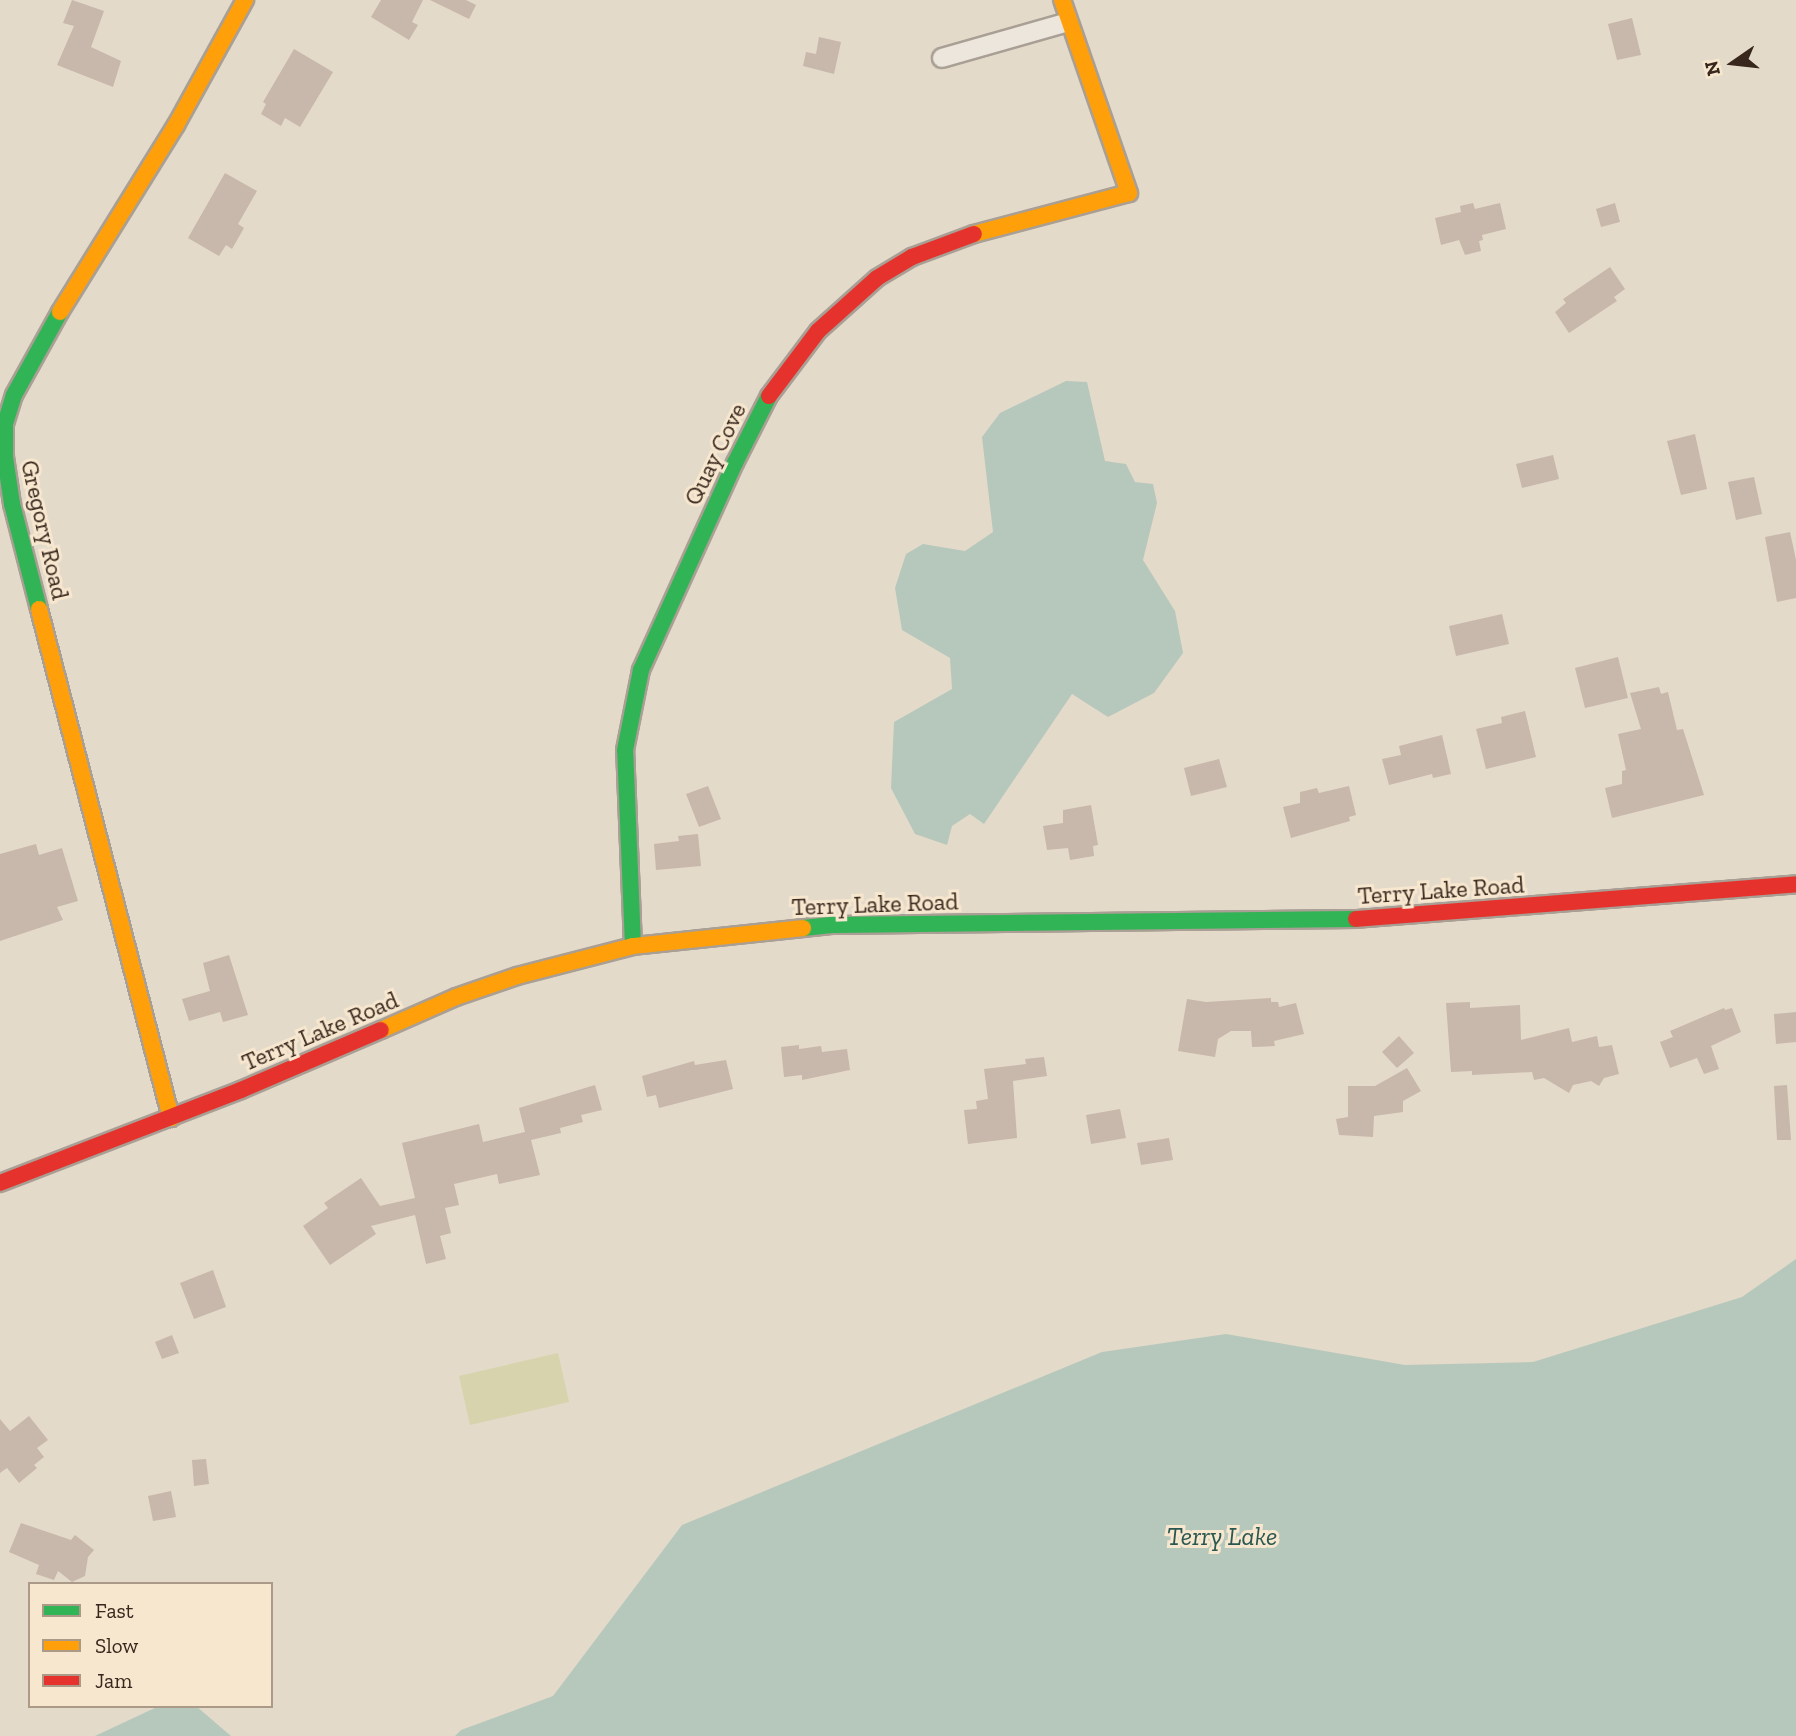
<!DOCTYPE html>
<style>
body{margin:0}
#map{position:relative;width:1796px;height:1736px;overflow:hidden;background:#e4daca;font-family:"Zilla Slab",serif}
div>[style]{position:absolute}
.green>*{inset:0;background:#d7d3ac}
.water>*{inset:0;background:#b6c8bb}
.building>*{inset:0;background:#c8b7ab}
.roads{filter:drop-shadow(2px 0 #a99f94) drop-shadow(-2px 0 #a99f94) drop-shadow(0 2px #a99f94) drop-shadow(0 -2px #a99f94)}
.street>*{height:18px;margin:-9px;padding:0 9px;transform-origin:9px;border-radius:9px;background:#ece6dc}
.fast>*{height:16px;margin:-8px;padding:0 8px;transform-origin:8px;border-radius:8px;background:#30b455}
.slow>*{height:16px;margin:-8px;padding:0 8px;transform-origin:8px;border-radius:8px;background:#ff9f0a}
.jam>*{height:16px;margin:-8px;padding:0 8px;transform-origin:8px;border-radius:8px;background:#e5322d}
span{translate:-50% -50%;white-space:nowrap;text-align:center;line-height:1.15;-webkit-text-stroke:6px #f7e7cf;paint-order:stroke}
.street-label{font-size:24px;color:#38271c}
.water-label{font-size:26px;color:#2a5851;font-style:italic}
.legend{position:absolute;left:28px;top:1582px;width:245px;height:126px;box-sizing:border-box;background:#f7e7cf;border:2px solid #ab9a87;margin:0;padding:9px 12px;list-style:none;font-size:21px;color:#38271c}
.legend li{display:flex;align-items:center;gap:14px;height:35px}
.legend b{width:35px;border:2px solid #ab9a87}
.north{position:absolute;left:1698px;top:28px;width:70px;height:70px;-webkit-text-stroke:5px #f7e7cf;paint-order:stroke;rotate:256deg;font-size:19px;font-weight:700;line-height:28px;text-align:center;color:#38271c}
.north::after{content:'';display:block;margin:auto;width:24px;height:32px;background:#38271c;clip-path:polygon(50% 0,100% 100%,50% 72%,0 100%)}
</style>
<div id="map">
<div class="green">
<div style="clip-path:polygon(558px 1353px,569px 1402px,470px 1425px,459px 1376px)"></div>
</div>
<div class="water">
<div style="clip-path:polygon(1066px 381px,1087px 382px,1105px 461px,1126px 464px,1135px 482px,1153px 484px,1157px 503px,1143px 560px,1175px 611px,1183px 653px,1154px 693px,1108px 717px,1072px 694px,984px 824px,970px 814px,952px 826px,947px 845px,915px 834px,891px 788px,894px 722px,952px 689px,950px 658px,902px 630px,895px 588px,906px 554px,923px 544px,965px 551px,993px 532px,982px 437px,1000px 413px)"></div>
<div style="clip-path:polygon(1796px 1259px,1796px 1736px,455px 1736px,461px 1730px,553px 1696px,682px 1525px,1102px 1352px,1226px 1334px,1405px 1365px,1533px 1362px,1742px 1297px)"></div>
<div style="clip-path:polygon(159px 1706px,196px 1706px,231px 1736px,95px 1736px)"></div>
</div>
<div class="building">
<div style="clip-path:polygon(72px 0,104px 11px,91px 47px,121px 61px,113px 87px,57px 65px,74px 26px,63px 23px)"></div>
<div style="clip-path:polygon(381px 0,423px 0,412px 22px,418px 25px,409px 40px,371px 17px)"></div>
<div style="clip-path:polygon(430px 0,466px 0,476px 5px,469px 19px)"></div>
<div style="clip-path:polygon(1632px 18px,1641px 55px,1617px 60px,1608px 24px)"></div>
<div style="clip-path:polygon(819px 37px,841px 42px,834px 74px,803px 66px,806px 52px,816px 54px)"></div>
<div style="clip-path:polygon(294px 49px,333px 72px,300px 127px,285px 118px,281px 126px,261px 114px,266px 104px,263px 102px)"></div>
<div style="clip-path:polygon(225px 173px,257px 191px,238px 224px,244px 228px,232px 249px,226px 245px,219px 256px,188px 238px)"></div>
<div style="clip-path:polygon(1473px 203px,1475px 209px,1500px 203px,1506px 229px,1482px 235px,1483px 240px,1479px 241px,1481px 251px,1465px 255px,1459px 240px,1441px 245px,1435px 218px,1461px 212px,1460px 206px)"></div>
<div style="clip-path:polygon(1615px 203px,1620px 222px,1601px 227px,1596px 209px)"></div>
<div style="clip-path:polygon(1610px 267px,1625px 289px,1614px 297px,1617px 301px,1569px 333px,1555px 312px,1566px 303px,1563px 299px)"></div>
<div style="clip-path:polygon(1695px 434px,1707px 489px,1681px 495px,1667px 441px)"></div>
<div style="clip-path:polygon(1553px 455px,1559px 479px,1522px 488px,1516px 464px)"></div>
<div style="clip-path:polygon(1754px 477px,1762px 514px,1736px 520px,1728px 482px)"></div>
<div style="clip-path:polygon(1790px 532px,1796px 560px,1796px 598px,1777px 602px,1765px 537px)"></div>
<div style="clip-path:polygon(1502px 614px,1509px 644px,1456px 656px,1449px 626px)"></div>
<div style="clip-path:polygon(1618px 657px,1628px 698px,1585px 708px,1575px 668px)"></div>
<div style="clip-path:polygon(1659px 687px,1661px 694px,1668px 692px,1677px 730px,1683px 729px,1704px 795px,1612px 818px,1605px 788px,1622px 784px,1622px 771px,1626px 770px,1618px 734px,1641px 729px,1630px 693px)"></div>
<div style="clip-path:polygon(1525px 711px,1536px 757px,1486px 769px,1476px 729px,1502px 723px,1501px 717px)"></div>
<div style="clip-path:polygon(1442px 735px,1451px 774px,1433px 778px,1432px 774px,1389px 785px,1382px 759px,1401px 755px,1399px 746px)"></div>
<div style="clip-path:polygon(1219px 759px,1227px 787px,1191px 796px,1184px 768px)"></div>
<div style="clip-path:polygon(708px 786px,721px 819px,699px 827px,686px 794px)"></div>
<div style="clip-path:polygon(1349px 786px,1356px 815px,1349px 817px,1350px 821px,1291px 838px,1283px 807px,1300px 803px,1300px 792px,1317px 788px,1319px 793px)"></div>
<div style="clip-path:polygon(1091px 805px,1098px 845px,1093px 846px,1094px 856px,1070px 860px,1068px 848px,1047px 850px,1043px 826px,1063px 823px,1063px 810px)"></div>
<div style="clip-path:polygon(698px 834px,701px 866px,656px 870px,654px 844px,679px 841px,678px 836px)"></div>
<div style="clip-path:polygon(36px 844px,39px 855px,62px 848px,78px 901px,57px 907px,63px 920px,0 941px,0 854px)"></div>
<div style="clip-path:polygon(229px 955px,248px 1015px,223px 1022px,220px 1012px,189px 1021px,182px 999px,210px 991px,203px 963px)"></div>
<div style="clip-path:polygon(1271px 998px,1271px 1002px,1278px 1002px,1279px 1007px,1296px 1003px,1304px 1034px,1274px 1041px,1275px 1046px,1252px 1047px,1251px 1031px,1231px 1031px,1218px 1039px,1215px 1057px,1178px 1051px,1187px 999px,1206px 1002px)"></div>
<div style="clip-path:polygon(1470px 1002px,1470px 1008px,1520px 1005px,1521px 1040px,1569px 1028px,1572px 1042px,1597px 1036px,1599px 1047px,1612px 1045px,1619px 1074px,1604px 1078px,1599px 1086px,1591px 1081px,1573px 1085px,1569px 1093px,1544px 1078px,1534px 1080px,1532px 1072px,1472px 1075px,1472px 1071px,1451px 1072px,1446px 1003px)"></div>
<div style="clip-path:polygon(1724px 1008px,1725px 1010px,1732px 1008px,1741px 1032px,1711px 1046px,1719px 1069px,1704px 1074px,1697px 1058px,1670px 1068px,1660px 1042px,1673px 1037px,1670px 1031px)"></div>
<div style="clip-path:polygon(1796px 1012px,1796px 1042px,1776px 1044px,1774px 1014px)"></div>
<div style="clip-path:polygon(1399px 1036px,1414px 1053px,1397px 1068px,1382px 1052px)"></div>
<div style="clip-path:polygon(799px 1045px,799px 1049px,821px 1046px,822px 1052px,847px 1049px,850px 1070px,802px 1080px,802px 1075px,784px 1077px,781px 1047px)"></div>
<div style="clip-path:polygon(1044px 1057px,1047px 1076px,1013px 1081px,1017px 1138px,968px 1144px,964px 1110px,977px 1109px,976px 1101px,988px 1099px,984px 1069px,1026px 1064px,1025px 1059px)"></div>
<div style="clip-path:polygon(726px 1060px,733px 1089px,659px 1108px,656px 1095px,647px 1097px,642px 1076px,694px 1061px,695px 1065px)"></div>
<div style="clip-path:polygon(1407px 1068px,1421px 1091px,1403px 1101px,1403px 1112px,1374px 1116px,1373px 1137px,1339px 1135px,1336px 1119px,1348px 1117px,1348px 1086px,1375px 1086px)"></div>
<div style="clip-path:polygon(595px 1085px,602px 1110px,581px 1115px,583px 1122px,560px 1128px,561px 1133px,531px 1140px,540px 1175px,499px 1184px,497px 1174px,454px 1184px,459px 1205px,445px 1208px,451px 1233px,440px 1236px,446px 1259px,426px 1264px,415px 1215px,371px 1226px,376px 1234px,330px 1265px,303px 1226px,328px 1208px,324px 1203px,361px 1178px,380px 1206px,415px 1198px,402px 1143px,479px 1124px,483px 1142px,525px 1132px,519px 1108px)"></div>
<div style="clip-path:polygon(1787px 1085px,1791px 1140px,1777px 1140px,1774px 1086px)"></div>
<div style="clip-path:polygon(1120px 1109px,1126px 1138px,1091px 1144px,1086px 1115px)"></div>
<div style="clip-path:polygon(1169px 1138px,1173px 1160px,1141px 1165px,1137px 1143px)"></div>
<div style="clip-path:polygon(213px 1270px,226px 1307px,194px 1319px,180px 1283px)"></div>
<div style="clip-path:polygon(172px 1335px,179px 1353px,162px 1359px,155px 1342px)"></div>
<div style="clip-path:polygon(29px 1416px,48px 1440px,37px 1448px,44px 1457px,34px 1465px,37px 1468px,19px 1483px,7px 1468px,0 1473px,0 1419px,10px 1431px)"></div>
<div style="clip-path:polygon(206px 1459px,209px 1484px,194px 1486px,192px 1460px)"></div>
<div style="clip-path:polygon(171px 1491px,176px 1517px,153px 1521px,148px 1496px)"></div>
<div style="clip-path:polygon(21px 1523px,71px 1540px,75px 1535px,94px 1550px,88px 1557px,85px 1576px,72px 1582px,58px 1571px,54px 1580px,36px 1574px,39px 1565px,9px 1552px)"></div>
</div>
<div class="roads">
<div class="street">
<div style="left:942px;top:58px;width:131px;rotate:-15.9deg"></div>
</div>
<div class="fast">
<div style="left:39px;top:609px;width:108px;rotate:-104.4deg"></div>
<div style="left:12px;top:504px;width:48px;rotate:-98.5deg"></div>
<div style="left:5px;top:457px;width:33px;rotate:-90deg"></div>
<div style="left:5px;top:424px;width:30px;rotate:-73deg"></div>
<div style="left:14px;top:395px;width:95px;rotate:-61deg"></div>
<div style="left:803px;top:928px;width:31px;rotate:-6deg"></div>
<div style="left:834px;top:925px;width:522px;rotate:-0.66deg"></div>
<div style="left:633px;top:946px;width:196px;rotate:-92.3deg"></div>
<div style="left:625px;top:750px;width:82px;rotate:-78.7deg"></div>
<div style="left:641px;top:670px;width:227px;rotate:-65.6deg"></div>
<div style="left:735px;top:463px;width:75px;rotate:-63.1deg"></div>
</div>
<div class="slow">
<div style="left:974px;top:234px;width:160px;rotate:-14.8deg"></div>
<div style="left:1129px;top:193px;width:204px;rotate:-109.1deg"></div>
<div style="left:60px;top:312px;width:220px;rotate:-58.2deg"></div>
<div style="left:176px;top:125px;width:143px;rotate:-61.1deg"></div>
<div style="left:39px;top:609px;width:526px;rotate:75.46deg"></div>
<div style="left:381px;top:1030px;width:82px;rotate:-23.7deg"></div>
<div style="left:456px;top:997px;width:65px;rotate:-19deg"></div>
<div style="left:517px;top:976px;width:120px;rotate:-14.5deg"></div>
<div style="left:633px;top:946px;width:171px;rotate:-6deg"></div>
</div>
<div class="jam">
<div style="left:769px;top:396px;width:81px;rotate:-53deg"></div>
<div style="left:818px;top:331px;width:79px;rotate:-41.9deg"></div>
<div style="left:877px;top:278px;width:41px;rotate:-31deg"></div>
<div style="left:912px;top:257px;width:66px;rotate:-20.4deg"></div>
<div style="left:1356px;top:919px;width:441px;rotate:-4.5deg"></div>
<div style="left:0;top:1183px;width:258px;rotate:-21.1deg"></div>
<div style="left:241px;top:1090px;width:152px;rotate:-23.2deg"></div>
</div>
</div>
<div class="street-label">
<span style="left:715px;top:454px;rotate:-64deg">Quay Cove</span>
<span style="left:45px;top:530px;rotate:77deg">Gregory Road</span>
<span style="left:1441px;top:890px;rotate:-4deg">Terry Lake Road</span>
<span style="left:875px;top:904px;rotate:-2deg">Terry Lake Road</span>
<span style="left:320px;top:1031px;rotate:-23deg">Terry Lake Road</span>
</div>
<div class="water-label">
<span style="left:1222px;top:1537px">Terry Lake</span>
</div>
<ul class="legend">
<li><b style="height:9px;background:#30b455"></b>Fast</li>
<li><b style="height:9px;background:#ff9f0a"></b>Slow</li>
<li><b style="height:9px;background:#e5322d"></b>Jam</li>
</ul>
<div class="north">N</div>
</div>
